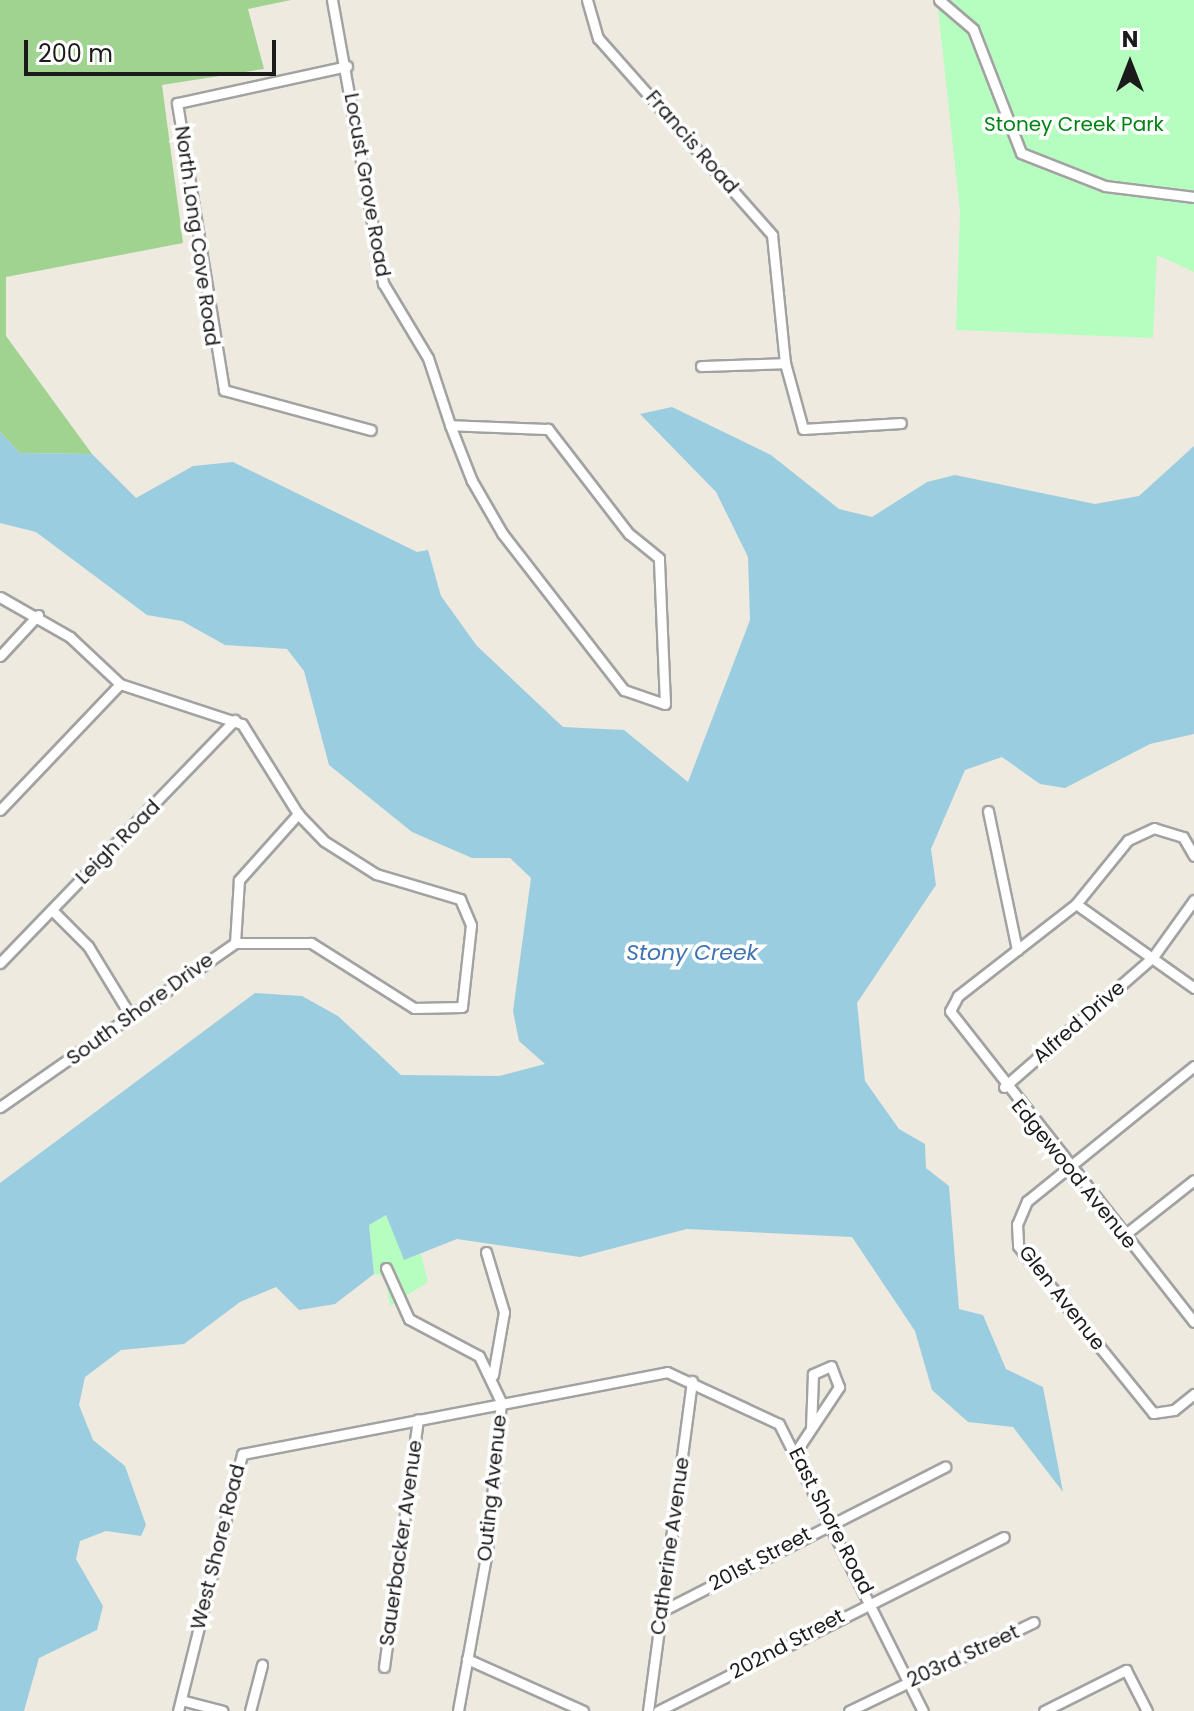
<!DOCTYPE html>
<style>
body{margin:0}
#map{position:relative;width:1194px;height:1711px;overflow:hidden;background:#eeeae0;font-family:Poppins,sans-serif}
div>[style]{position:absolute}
.forest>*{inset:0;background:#a0d290}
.park>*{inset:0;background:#b6fec0}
.water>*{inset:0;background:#9bcde1}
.roads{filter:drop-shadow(2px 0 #a2a2a2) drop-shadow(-2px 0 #a2a2a2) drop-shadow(0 2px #a2a2a2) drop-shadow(0 -2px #a2a2a2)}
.minor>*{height:9px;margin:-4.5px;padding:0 4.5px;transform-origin:4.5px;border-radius:4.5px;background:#fff}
span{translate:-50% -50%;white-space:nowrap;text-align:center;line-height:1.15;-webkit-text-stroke:7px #fff;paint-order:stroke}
.park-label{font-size:20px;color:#018213}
.street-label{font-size:20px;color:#1b1b1b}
.water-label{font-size:22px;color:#4073b3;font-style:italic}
.north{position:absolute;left:1090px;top:24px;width:80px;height:80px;-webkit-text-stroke:6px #fff;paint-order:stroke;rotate:0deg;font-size:22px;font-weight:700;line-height:32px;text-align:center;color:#1b1b1b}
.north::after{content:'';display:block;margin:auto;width:28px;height:36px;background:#1b1b1b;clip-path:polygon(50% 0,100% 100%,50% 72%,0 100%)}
.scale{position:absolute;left:24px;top:40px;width:252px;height:36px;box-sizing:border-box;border:4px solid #1b1b1b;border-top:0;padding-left:10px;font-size:24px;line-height:28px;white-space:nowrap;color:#1b1b1b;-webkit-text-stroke:6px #fff;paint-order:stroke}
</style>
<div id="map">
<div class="forest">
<div style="clip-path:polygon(0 0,291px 0,248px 9px,264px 69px,162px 85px,183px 243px,6px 277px,6px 336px,92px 454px,20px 453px,0 432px)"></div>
</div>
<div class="park">
<div style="clip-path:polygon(937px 0,1194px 0,1194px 272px,1157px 255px,1153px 338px,956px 330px,960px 211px)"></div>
<div style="clip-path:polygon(386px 1215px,404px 1259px,421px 1254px,428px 1282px,390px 1306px,385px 1276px,374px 1274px,369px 1225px)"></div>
</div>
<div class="water">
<div style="clip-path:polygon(672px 407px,771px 455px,839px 509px,872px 517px,927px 482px,955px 475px,1095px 504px,1139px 496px,1194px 446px,1194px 734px,1150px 744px,1065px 788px,1040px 784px,1002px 757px,965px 770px,931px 849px,936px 885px,857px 1003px,865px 1081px,899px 1129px,925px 1144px,926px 1168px,949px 1186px,959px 1309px,983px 1315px,1006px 1369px,1043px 1387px,1063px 1492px,1013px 1427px,968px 1422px,932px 1390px,915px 1331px,852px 1237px,687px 1229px,580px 1257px,457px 1239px,404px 1260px,386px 1215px,369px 1225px,374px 1274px,335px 1304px,299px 1310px,276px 1287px,240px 1302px,184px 1344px,121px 1350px,85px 1377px,79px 1405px,93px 1440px,125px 1466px,146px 1525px,141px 1536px,106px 1531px,80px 1541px,76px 1559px,103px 1606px,97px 1630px,39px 1658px,24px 1711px,0 1711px,0 1183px,255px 993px,302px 996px,338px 1016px,401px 1075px,499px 1076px,545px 1064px,519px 1041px,513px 1011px,531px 878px,510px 858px,472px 858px,412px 832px,329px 765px,304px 671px,287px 649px,225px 645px,182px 621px,147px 615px,36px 532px,0 523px,0 432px,20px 453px,92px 454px,136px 498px,193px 466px,233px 462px,417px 552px,428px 550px,441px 596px,477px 646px,563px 727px,624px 730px,688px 782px,750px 620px,748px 557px,716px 492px,640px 414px)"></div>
</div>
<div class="roads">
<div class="minor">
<div style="left:332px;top:0;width:288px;rotate:79.8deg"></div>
<div style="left:383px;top:283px;width:87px;rotate:59deg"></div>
<div style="left:428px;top:358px;width:71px;rotate:71.8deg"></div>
<div style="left:450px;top:425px;width:60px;rotate:68.6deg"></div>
<div style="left:472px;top:481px;width:60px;rotate:60deg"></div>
<div style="left:502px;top:533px;width:199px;rotate:52.2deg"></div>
<div style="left:624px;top:690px;width:43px;rotate:18.9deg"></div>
<div style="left:665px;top:704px;width:146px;rotate:-92.4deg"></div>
<div style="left:659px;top:558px;width:38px;rotate:-141deg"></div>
<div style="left:629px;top:534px;width:133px;rotate:-127.6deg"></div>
<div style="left:548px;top:429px;width:98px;rotate:-177.7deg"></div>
<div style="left:587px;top:0;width:40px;rotate:74deg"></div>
<div style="left:598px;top:38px;width:263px;rotate:48.5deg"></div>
<div style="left:772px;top:235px;width:129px;rotate:84.2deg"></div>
<div style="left:785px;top:363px;width:68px;rotate:74.7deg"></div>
<div style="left:803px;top:429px;width:98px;rotate:-3.5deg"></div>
<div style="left:939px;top:0;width:45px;rotate:40.5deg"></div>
<div style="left:973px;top:29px;width:133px;rotate:68.8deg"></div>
<div style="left:1021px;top:153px;width:90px;rotate:21.4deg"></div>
<div style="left:1105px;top:186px;width:90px;rotate:7deg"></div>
<div style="left:347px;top:66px;width:174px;rotate:167.7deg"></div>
<div style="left:177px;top:103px;width:291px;rotate:80.7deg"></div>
<div style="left:224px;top:390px;width:152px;rotate:15.2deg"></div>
<div style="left:701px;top:366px;width:84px;rotate:-2deg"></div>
<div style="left:0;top:597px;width:81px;rotate:29.7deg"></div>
<div style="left:70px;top:637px;width:69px;rotate:43.2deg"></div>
<div style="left:120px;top:684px;width:128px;rotate:18.2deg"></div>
<div style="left:242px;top:724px;width:106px;rotate:58.1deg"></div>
<div style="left:298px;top:814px;width:37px;rotate:46deg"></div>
<div style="left:324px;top:841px;width:62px;rotate:32.4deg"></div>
<div style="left:376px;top:874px;width:88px;rotate:16.6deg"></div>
<div style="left:460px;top:899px;width:28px;rotate:67deg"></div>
<div style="left:471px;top:925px;width:82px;rotate:96.3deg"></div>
<div style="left:462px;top:1007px;width:48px;rotate:178.8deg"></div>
<div style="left:414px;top:1008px;width:122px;rotate:-147.7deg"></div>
<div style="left:311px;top:943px;width:76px;rotate:180deg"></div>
<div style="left:235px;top:943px;width:287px;rotate:145.1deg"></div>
<div style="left:0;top:656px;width:56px;rotate:-47.2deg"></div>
<div style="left:0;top:810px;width:174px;rotate:-46.4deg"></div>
<div style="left:988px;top:811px;width:142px;rotate:78.2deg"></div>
<div style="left:1194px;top:856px;width:22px;rotate:-120deg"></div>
<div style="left:1183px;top:837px;width:30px;rotate:-163deg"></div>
<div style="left:1154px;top:828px;width:29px;rotate:155deg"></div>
<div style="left:1128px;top:840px;width:82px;rotate:129.1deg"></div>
<div style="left:1076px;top:904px;width:150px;rotate:142.1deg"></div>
<div style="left:958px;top:996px;width:17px;rotate:118deg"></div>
<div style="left:950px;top:1011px;width:395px;rotate:51.9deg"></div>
<div style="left:1076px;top:904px;width:145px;rotate:35.4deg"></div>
<div style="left:52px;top:910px;width:51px;rotate:45deg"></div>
<div style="left:88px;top:946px;width:81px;rotate:58.7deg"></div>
<div style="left:235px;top:943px;width:63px;rotate:-86.4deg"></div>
<div style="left:239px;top:880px;width:89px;rotate:-48.2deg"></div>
<div style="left:0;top:963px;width:338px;rotate:-46deg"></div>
<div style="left:1194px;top:1066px;width:215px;rotate:141deg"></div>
<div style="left:1027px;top:1201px;width:25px;rotate:113deg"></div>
<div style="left:1017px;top:1224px;width:22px;rotate:87deg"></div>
<div style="left:1018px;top:1246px;width:215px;rotate:51deg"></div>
<div style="left:1153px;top:1413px;width:21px;rotate:-8deg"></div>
<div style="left:1174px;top:1410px;width:26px;rotate:-39deg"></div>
<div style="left:1004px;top:1087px;width:198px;rotate:-41.1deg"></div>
<div style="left:1153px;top:957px;width:70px;rotate:-54.3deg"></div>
<div style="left:1123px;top:1236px;width:90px;rotate:-38.3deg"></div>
<div style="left:486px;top:1252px;width:63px;rotate:73.3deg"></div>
<div style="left:504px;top:1312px;width:64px;rotate:99.9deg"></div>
<div style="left:386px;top:1268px;width:56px;rotate:65.7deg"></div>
<div style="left:409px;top:1319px;width:79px;rotate:27.9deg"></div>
<div style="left:479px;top:1356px;width:51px;rotate:64.4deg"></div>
<div style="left:501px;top:1402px;width:150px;rotate:95.4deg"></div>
<div style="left:487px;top:1551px;width:163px;rotate:100.3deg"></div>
<div style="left:797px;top:1450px;width:76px;rotate:-56.3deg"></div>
<div style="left:839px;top:1387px;width:22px;rotate:-111deg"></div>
<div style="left:831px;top:1366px;width:20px;rotate:156deg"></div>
<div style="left:813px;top:1374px;width:54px;rotate:92.1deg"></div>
<div style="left:662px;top:1611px;width:318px;rotate:-27deg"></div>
<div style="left:467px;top:1659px;width:127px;rotate:24.1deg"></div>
<div style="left:384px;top:1667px;width:250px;rotate:-82.2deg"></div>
<div style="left:181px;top:1700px;width:43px;rotate:14.7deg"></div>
<div style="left:178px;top:1711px;width:265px;rotate:-76deg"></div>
<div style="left:242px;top:1454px;width:433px;rotate:-10.9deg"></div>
<div style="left:667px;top:1372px;width:123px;rotate:24.9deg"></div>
<div style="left:779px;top:1424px;width:321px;rotate:63.4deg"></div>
<div style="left:250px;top:1711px;width:48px;rotate:-75.4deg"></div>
<div style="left:648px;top:1711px;width:333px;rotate:-82.4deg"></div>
<div style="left:658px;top:1711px;width:387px;rotate:-26.7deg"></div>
<div style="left:849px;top:1711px;width:205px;rotate:-25.7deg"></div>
<div style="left:1044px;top:1711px;width:92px;rotate:-26.6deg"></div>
<div style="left:1126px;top:1670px;width:46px;rotate:62.9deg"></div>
</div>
</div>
<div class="park-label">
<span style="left:1074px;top:124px">Stoney Creek Park</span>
</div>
<div class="street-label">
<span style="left:692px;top:142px;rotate:49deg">Francis Road</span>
<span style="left:367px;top:185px;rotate:80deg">Locust Grove Road</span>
<span style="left:197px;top:236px;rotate:82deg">North Long Cove Road</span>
<span style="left:118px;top:842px;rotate:-45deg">Leigh Road</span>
<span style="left:140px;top:1009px;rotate:-36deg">South Shore Drive</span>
<span style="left:1079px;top:1022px;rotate:-41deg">Alfred Drive</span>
<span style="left:1074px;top:1174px;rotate:51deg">Edgewood Avenue</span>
<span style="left:1062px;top:1298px;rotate:52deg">Glen Avenue</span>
<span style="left:492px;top:1488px;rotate:-84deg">Outing Avenue</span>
<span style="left:831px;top:1521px;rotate:63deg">East Shore Road</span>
<span style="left:401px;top:1543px;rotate:-82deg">Sauerbacker Avenue</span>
<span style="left:670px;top:1546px;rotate:-82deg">Catherine Avenue</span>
<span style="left:218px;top:1547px;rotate:-76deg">West Shore Road</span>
<span style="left:760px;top:1559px;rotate:-28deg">201st Street</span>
<span style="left:787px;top:1644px;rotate:-28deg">202nd Street</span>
<span style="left:963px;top:1656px;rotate:-25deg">203rd Street</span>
</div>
<div class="water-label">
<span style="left:692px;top:953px">Stony Creek</span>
</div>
<div class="north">N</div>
<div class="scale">200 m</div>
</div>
